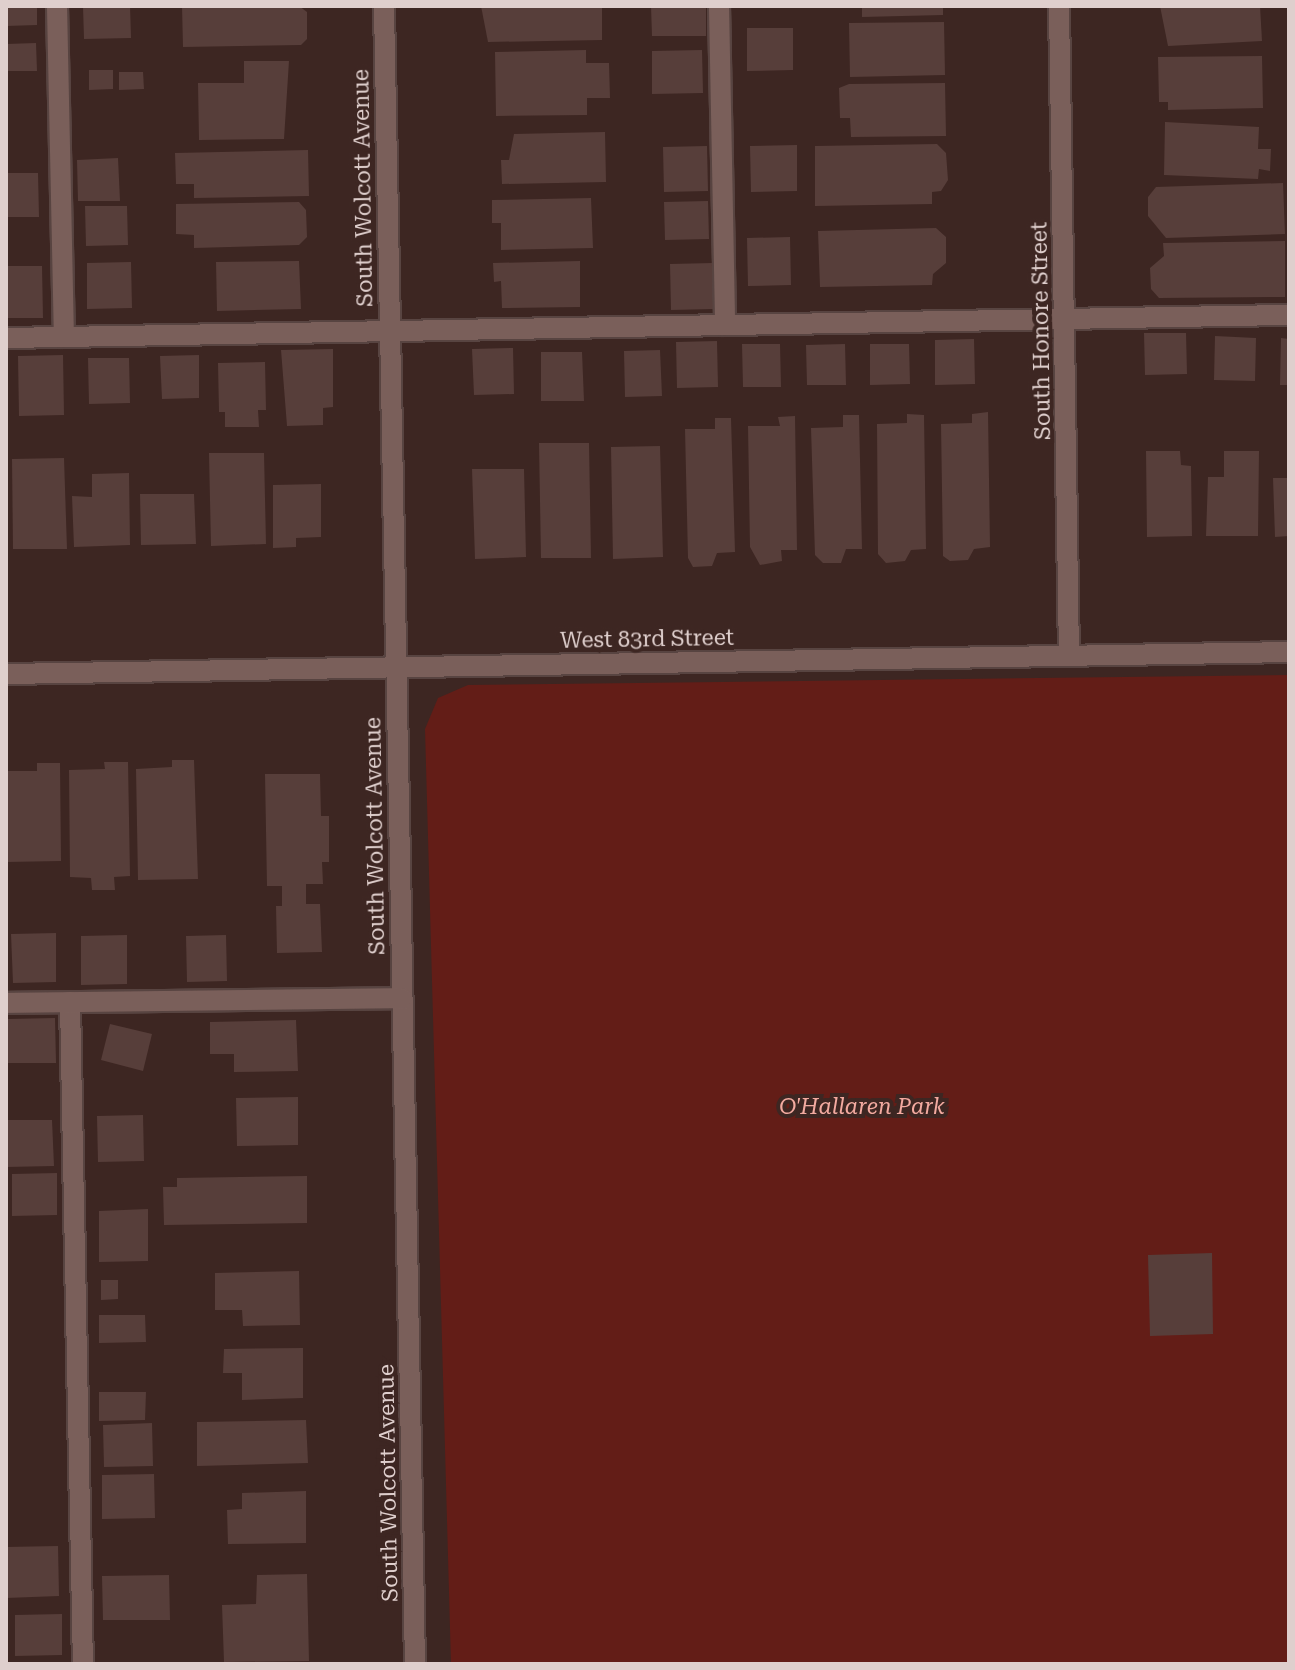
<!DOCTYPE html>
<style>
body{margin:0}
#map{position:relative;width:1295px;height:1670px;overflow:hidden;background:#3d2622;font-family:"Roboto Serif",serif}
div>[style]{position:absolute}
.green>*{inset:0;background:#631d17}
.building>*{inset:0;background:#573e3a}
.roads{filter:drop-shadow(2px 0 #584441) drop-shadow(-2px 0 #584441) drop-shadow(0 2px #584441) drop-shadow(0 -2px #584441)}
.minor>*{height:20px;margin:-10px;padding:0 10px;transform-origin:10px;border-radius:10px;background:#7a5f5a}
span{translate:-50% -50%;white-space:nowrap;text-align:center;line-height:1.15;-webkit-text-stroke:8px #3d2622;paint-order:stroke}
.street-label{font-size:22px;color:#dfcfcd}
.park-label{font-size:22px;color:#f3aaa0;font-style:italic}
.frame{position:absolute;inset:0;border:8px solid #dfcfcd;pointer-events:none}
</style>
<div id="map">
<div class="green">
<div style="clip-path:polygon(1289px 675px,1289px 1664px,451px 1664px,425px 729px,438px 698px,468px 685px)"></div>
</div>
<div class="building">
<div style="clip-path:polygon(6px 6px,37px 6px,37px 25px,6px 26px)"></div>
<div style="clip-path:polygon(83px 6px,130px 6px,131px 38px,84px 39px)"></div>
<div style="clip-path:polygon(182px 6px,299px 6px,307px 12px,307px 39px,301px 45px,183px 47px)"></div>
<div style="clip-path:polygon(481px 6px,602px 6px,602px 40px,488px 42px)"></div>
<div style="clip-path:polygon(651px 6px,706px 6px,706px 36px,652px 36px)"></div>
<div style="clip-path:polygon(862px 6px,943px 6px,943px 15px,862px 17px)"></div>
<div style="clip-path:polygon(1160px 6px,1260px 6px,1262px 41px,1168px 46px)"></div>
<div style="clip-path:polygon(944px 22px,945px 75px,850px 77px,849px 23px)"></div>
<div style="clip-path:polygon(747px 28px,793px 28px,793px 70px,747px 71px)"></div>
<div style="clip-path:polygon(36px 43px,37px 71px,6px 71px,6px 44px)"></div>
<div style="clip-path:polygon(586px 50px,586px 63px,609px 63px,610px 98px,587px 98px,587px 115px,496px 116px,495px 52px)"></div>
<div style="clip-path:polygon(702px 50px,703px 93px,652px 94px,652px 51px)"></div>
<div style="clip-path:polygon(1262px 56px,1263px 108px,1168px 110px,1168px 102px,1159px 102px,1158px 57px)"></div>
<div style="clip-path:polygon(244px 61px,289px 61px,284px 139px,199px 140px,198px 83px,244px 83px)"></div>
<div style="clip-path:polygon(89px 70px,113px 70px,113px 89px,89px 90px)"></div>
<div style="clip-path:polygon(119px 72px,143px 72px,144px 89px,119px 90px)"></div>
<div style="clip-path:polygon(945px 83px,946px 136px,851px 137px,850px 118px,840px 118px,839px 88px,849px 84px)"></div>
<div style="clip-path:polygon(1165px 122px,1259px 127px,1258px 149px,1271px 149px,1270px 171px,1259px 169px,1258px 179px,1164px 175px)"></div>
<div style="clip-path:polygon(605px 132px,606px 182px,502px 184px,501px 160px,509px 160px,514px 134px)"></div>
<div style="clip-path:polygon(937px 144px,946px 153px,948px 180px,941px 191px,932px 192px,932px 204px,815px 206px,815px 146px)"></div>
<div style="clip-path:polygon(797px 145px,797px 191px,751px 192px,750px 146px)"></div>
<div style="clip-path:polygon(707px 146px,708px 191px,664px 192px,663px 147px)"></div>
<div style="clip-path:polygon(308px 150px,309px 196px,194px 198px,194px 184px,176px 184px,175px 153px)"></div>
<div style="clip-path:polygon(118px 158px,120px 201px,78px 201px,77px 160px)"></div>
<div style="clip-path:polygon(6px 173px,38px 173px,39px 217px,6px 217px)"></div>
<div style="clip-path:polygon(1283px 183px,1285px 234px,1166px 238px,1148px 216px,1148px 197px,1156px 187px)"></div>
<div style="clip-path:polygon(591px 198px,593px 248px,501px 250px,501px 223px,492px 223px,492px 200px)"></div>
<div style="clip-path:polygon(708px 201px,709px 239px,665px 240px,664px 202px)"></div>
<div style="clip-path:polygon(299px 202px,306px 210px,307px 237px,299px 245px,194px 248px,194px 235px,176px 234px,176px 204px)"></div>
<div style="clip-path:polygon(85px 206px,127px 206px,128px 245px,86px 246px)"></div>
<div style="clip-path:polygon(936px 228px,946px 237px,946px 263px,933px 274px,932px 285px,820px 287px,818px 231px)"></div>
<div style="clip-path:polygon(790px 237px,791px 285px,748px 286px,747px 238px)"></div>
<div style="clip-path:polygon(1285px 241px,1285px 297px,1159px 298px,1151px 289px,1150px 268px,1164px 256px,1163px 243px)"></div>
<div style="clip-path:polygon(299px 261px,301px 309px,217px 311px,216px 262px)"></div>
<div style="clip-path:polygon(580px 261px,580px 307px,502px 308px,501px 281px,494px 282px,493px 263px)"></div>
<div style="clip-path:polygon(131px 262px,132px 308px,87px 309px,87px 263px)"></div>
<div style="clip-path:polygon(713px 263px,713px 309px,671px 310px,670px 264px)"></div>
<div style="clip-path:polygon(6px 266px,42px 266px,43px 318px,6px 318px)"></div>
<div style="clip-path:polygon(1144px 333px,1186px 333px,1187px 374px,1145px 375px)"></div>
<div style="clip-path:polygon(1215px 336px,1256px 338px,1255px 381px,1214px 380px)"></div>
<div style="clip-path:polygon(1281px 338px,1289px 339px,1289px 385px,1280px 385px)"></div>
<div style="clip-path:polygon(974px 339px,975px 384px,935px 385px,935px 340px)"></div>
<div style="clip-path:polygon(717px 341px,718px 387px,677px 388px,676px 342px)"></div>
<div style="clip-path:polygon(742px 344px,780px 344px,781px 387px,743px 387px)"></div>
<div style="clip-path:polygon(845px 344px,846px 385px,807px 385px,806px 345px)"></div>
<div style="clip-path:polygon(870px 344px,909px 344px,910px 384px,870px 385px)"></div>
<div style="clip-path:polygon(513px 348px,514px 394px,474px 395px,472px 349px)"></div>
<div style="clip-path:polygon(333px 349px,333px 407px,323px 408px,323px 425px,287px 426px,281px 350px)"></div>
<div style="clip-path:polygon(660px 350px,662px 396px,625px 397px,624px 351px)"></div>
<div style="clip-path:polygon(541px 352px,582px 352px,584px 401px,541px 401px)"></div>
<div style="clip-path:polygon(63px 355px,64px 415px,19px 416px,18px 356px)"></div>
<div style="clip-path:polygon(199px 355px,199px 398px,162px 399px,160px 356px)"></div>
<div style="clip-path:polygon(88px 358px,129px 358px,130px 403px,89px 404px)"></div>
<div style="clip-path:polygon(265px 362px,266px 410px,258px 410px,259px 427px,225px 427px,225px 412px,219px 412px,218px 363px)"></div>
<div style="clip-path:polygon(988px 412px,990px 547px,974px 549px,968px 560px,950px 561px,943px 556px,941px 424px,972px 423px,972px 414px)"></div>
<div style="clip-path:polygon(907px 414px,924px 415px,926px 549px,911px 550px,905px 561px,886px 563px,878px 554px,877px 424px,907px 423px)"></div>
<div style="clip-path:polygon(843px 415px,859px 415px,862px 549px,846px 549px,841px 563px,823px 563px,815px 555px,811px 428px,843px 427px)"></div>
<div style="clip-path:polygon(795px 416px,797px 550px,781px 550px,782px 561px,760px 565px,750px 547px,748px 426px,780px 426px,778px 417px)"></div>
<div style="clip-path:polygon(715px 418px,731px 418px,735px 552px,717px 553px,712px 566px,693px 567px,688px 558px,685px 429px,715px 429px)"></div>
<div style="clip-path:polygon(539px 443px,589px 443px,591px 558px,541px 558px)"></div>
<div style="clip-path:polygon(660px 446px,663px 557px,613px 559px,611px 447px)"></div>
<div style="clip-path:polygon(1146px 451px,1180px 451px,1181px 465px,1191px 466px,1192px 536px,1147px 537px)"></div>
<div style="clip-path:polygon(1224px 451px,1259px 451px,1258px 536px,1206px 536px,1208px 477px,1224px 477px)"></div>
<div style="clip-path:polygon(209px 453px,264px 453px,266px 544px,211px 546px)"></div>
<div style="clip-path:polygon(64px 458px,67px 549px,13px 549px,12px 459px)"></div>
<div style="clip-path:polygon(472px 469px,524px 469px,526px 557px,475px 559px)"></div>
<div style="clip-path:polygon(129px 473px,130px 545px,74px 547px,72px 496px,92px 497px,92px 474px)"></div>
<div style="clip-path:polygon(1273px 478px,1289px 478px,1289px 536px,1275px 537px)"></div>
<div style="clip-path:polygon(321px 484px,321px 537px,296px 538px,296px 547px,273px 548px,273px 485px)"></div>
<div style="clip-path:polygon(140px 494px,194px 494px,196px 544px,141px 545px)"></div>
<div style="clip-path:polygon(172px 760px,194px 760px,198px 879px,138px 880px,136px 769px,172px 767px)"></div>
<div style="clip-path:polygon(104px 762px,128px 762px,130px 876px,114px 877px,115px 890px,92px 890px,91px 878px,70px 877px,69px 770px,105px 769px)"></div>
<div style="clip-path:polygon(37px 763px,60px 763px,61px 861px,6px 862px,6px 771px,37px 771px)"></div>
<div style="clip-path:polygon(265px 774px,320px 774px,321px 816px,329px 816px,329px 862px,322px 862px,323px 884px,306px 884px,306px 904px,320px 904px,322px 952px,277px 953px,276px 906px,282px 906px,282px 886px,267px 886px)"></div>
<div style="clip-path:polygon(56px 933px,56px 982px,13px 983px,11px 934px)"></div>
<div style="clip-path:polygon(127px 935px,127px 984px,81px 985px,81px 936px)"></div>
<div style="clip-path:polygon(226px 935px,227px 981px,187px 982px,186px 936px)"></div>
<div style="clip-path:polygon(55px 1018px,56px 1063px,8px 1063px,8px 1019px)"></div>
<div style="clip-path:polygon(296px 1020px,298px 1071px,234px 1072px,234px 1054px,210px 1054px,210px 1022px)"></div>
<div style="clip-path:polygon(110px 1024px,152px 1034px,143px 1071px,101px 1060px)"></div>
<div style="clip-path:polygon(298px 1097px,298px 1145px,237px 1146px,236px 1098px)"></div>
<div style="clip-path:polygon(143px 1115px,144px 1161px,98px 1162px,97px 1116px)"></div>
<div style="clip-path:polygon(6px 1120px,52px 1120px,54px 1166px,6px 1167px)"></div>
<div style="clip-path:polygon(57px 1173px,57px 1215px,12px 1216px,12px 1174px)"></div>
<div style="clip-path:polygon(307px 1176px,307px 1223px,164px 1225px,163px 1187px,177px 1187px,177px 1178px)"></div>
<div style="clip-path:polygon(148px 1209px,148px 1261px,99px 1262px,99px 1211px)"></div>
<div style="clip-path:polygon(1212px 1253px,1213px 1334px,1150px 1336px,1148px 1255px)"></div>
<div style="clip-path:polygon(299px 1271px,300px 1325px,243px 1326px,242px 1310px,215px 1310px,215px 1273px)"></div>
<div style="clip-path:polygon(101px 1280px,118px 1280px,118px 1299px,101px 1300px)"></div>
<div style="clip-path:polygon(99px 1315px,145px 1315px,146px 1342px,99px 1343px)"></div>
<div style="clip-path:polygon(303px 1348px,303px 1398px,242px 1400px,242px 1373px,223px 1373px,224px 1349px)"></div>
<div style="clip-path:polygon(99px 1392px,146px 1392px,145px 1420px,99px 1421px)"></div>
<div style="clip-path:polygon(306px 1420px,308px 1463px,197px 1466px,197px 1422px)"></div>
<div style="clip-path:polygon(152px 1423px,153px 1466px,104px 1467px,103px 1425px)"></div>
<div style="clip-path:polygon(154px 1474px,155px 1518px,102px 1519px,102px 1475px)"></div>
<div style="clip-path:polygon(306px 1491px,306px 1543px,228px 1544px,227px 1510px,242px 1509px,242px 1493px)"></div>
<div style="clip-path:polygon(58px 1546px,59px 1596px,6px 1598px,6px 1547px)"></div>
<div style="clip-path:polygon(307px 1574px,309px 1661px,224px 1662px,222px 1605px,256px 1604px,257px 1575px)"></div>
<div style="clip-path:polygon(169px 1575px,170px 1620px,103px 1620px,102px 1576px)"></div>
<div style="clip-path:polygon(62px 1614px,62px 1655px,15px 1656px,15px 1615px)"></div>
</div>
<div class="roads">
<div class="minor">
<div style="left:57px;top:6px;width:331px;rotate:88.8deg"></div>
<div style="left:384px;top:6px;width:1658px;rotate:88.93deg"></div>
<div style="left:719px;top:6px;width:319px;rotate:88.9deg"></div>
<div style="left:1059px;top:6px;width:650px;rotate:89.12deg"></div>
<div style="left:6px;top:338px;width:1283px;rotate:-1.03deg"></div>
<div style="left:6px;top:674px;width:1283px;rotate:-0.98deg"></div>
<div style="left:70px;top:1002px;width:662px;rotate:88.88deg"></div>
<div style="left:6px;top:1003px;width:396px;rotate:-0.7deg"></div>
</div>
</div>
<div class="street-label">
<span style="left:363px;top:188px;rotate:-91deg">South Wolcott Avenue</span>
<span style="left:1041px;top:331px;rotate:-91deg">South Honore Street</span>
<span style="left:647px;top:639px;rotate:-1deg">West 83rd Street</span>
<span style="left:375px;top:836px;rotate:-91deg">South Wolcott Avenue</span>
<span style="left:388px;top:1483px;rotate:-91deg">South Wolcott Avenue</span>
</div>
<div class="park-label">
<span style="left:862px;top:1107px">O'Hallaren Park</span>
</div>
<div class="frame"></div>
</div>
